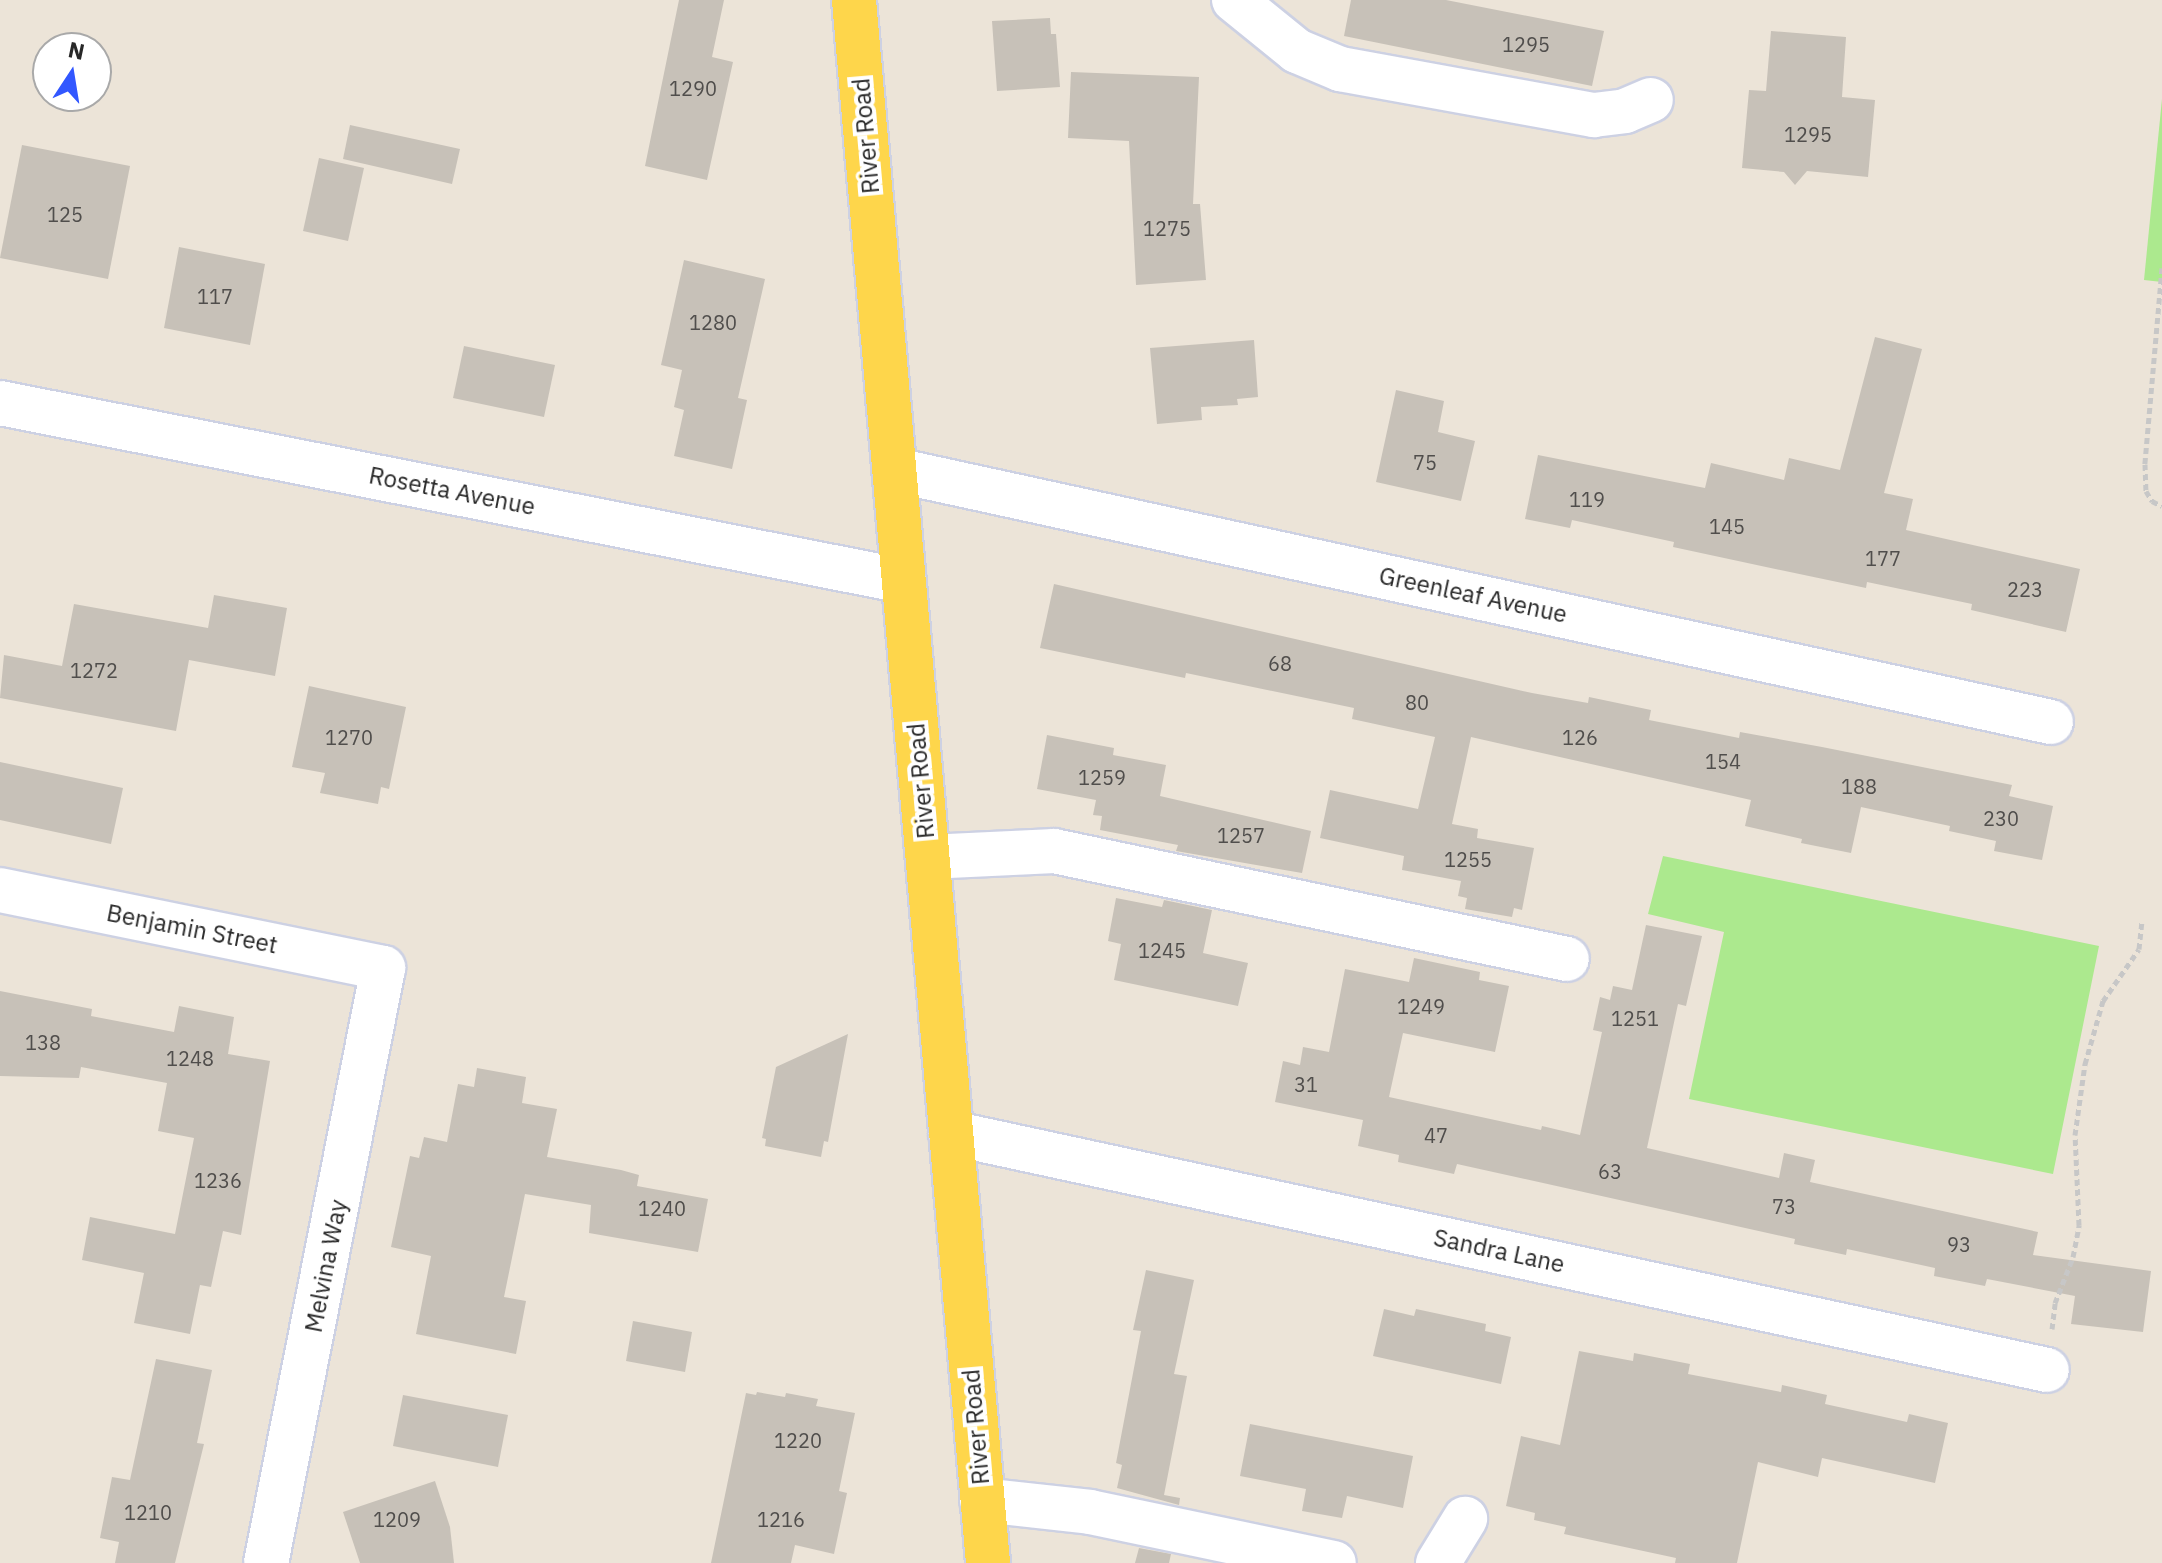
<!DOCTYPE html>
<style>
body{margin:0}
#map{position:relative;width:2162px;height:1563px;overflow:hidden;background:#ece4d8;font-family:"IBM Plex Sans",sans-serif}
div>[style]{position:absolute}
.green>*{inset:0;background:#ace98e}
.building>*{inset:0;background:#c7c1b8}
.path>*{height:5px;margin-top:-2.5px;transform-origin:0;background:repeating-linear-gradient(90deg,#c7c7c7 0 6px,transparent 0 10px)}
.roads{filter:drop-shadow(2px 0 #cdd1e3) drop-shadow(-2px 0 #cdd1e3) drop-shadow(0 2px #cdd1e3) drop-shadow(0 -2px #cdd1e3)}
.minor>*{height:44px;margin:-22px;padding:0 22px;transform-origin:22px;border-radius:22px;background:#fff}
.major>*{height:44px;margin:-22px;padding:0 22px;transform-origin:22px;border-radius:22px;background:#fed64b}
span{translate:-50% -50%;white-space:nowrap;text-align:center;line-height:1.15;-webkit-text-stroke:8px #fff;paint-order:stroke}
.number-label{font-size:20px;color:#504e4c}
.number-label span{-webkit-text-stroke-width:0}
.street-label{font-size:24px;color:#282828}
.north{position:absolute;left:32px;top:32px;width:80px;height:80px;box-sizing:border-box;background:#fff;border:2px solid #a9a9a9;border-radius:50%;rotate:12deg;font-size:22px;font-weight:700;line-height:32px;text-align:center;color:#282828}
.north::after{content:'';display:block;margin:auto;width:28px;height:36px;background:#3257ff;clip-path:polygon(50% 0,100% 100%,50% 72%,0 100%)}
</style>
<div id="map">
<div class="green">
<div style="clip-path:polygon(2162px 99px,2162px 282px,2144px 280px)"></div>
<div style="clip-path:polygon(1663px 856px,2099px 946px,2053px 1174px,1689px 1099px,1724px 932px,1648px 914px)"></div>
</div>
<div class="building">
<div style="clip-path:polygon(679px 0,724px 0,712px 57px,733px 62px,707px 180px,645px 166px)"></div>
<div style="clip-path:polygon(1351px 0,1446px 0,1604px 31px,1592px 86px,1344px 36px)"></div>
<div style="clip-path:polygon(1050px 18px,1051px 34px,1056px 34px,1060px 87px,997px 91px,992px 21px)"></div>
<div style="clip-path:polygon(1771px 31px,1846px 37px,1842px 97px,1875px 100px,1868px 177px,1807px 171px,1795px 185px,1784px 172px,1742px 168px,1749px 90px,1766px 91px)"></div>
<div style="clip-path:polygon(1071px 72px,1199px 77px,1193px 204px,1200px 204px,1206px 280px,1136px 285px,1129px 141px,1068px 138px)"></div>
<div style="clip-path:polygon(350px 125px,460px 149px,452px 184px,343px 159px)"></div>
<div style="clip-path:polygon(22px 145px,130px 166px,108px 279px,0 258px)"></div>
<div style="clip-path:polygon(319px 158px,364px 168px,348px 241px,303px 231px)"></div>
<div style="clip-path:polygon(179px 247px,265px 264px,250px 345px,164px 328px)"></div>
<div style="clip-path:polygon(684px 260px,765px 279px,738px 398px,747px 400px,732px 469px,674px 456px,684px 410px,674px 407px,682px 370px,661px 365px)"></div>
<div style="clip-path:polygon(1875px 337px,1922px 349px,1884px 493px,1913px 499px,1906px 530px,2080px 569px,2066px 632px,1971px 610px,1972px 604px,1867px 582px,1866px 588px,1766px 567px,1673px 547px,1674px 542px,1572px 520px,1570px 528px,1525px 519px,1538px 455px,1705px 488px,1711px 463px,1784px 480px,1789px 458px,1840px 470px)"></div>
<div style="clip-path:polygon(1254px 340px,1258px 397px,1237px 399px,1238px 405px,1201px 407px,1202px 420px,1157px 424px,1150px 348px)"></div>
<div style="clip-path:polygon(464px 346px,555px 365px,544px 417px,453px 398px)"></div>
<div style="clip-path:polygon(1396px 390px,1444px 401px,1438px 432px,1475px 441px,1461px 501px,1376px 482px)"></div>
<div style="clip-path:polygon(1054px 584px,1532px 693px,1588px 703px,1589px 697px,1651px 710px,1649px 720px,1739px 738px,1740px 732px,1822px 747px,2012px 785px,2009px 796px,2053px 806px,2042px 860px,1994px 851px,1996px 841px,1949px 831px,1950px 826px,1861px 807px,1851px 853px,1801px 843px,1802px 839px,1745px 826px,1751px 800px,1471px 737px,1452px 824px,1478px 829px,1477px 838px,1534px 848px,1522px 910px,1514px 908px,1512px 917px,1465px 909px,1467px 898px,1458px 896px,1461px 881px,1402px 870px,1404px 856px,1320px 838px,1330px 790px,1418px 809px,1435px 737px,1352px 719px,1354px 708px,1186px 673px,1185px 678px,1040px 648px)"></div>
<div style="clip-path:polygon(214px 595px,287px 608px,275px 676px,189px 660px,176px 731px,0 698px,4px 655px,62px 666px,74px 604px,208px 628px)"></div>
<div style="clip-path:polygon(309px 686px,406px 707px,389px 789px,381px 787px,378px 804px,320px 793px,325px 773px,292px 767px)"></div>
<div style="clip-path:polygon(1047px 735px,1114px 748px,1113px 755px,1166px 765px,1160px 796px,1311px 831px,1302px 873px,1176px 851px,1178px 845px,1100px 830px,1102px 816px,1093px 815px,1096px 800px,1037px 789px)"></div>
<div style="clip-path:polygon(0 762px,123px 788px,111px 844px,0 820px)"></div>
<div style="clip-path:polygon(1116px 898px,1162px 907px,1164px 900px,1212px 910px,1203px 953px,1248px 963px,1238px 1006px,1114px 980px,1121px 944px,1108px 941px)"></div>
<div style="clip-path:polygon(1646px 925px,1702px 936px,1686px 1006px,1678px 1004px,1647px 1148px,1779px 1178px,1784px 1153px,1815px 1160px,1810px 1182px,2038px 1232px,2033px 1255px,2151px 1271px,2143px 1332px,2071px 1324px,2075px 1296px,1987px 1279px,1985px 1286px,1934px 1276px,1935px 1268px,1847px 1249px,1846px 1255px,1794px 1244px,1795px 1239px,1457px 1164px,1454px 1174px,1398px 1162px,1399px 1155px,1358px 1146px,1363px 1120px,1275px 1102px,1283px 1061px,1300px 1065px,1303px 1047px,1329px 1052px,1345px 969px,1409px 982px,1414px 958px,1480px 972px,1479px 980px,1509px 986px,1495px 1052px,1403px 1033px,1389px 1097px,1541px 1130px,1542px 1126px,1580px 1135px,1602px 1032px,1593px 1030px,1600px 997px,1610px 1000px,1613px 986px,1632px 990px)"></div>
<div style="clip-path:polygon(0 991px,92px 1009px,91px 1016px,174px 1032px,179px 1006px,234px 1017px,228px 1054px,270px 1061px,241px 1235px,223px 1231px,211px 1287px,200px 1285px,190px 1334px,134px 1323px,144px 1273px,82px 1260px,90px 1217px,175px 1234px,194px 1138px,158px 1131px,167px 1083px,81px 1067px,79px 1078px,0 1076px)"></div>
<div style="clip-path:polygon(848px 1034px,828px 1142px,824px 1141px,821px 1157px,765px 1146px,766px 1139px,762px 1138px,776px 1067px)"></div>
<div style="clip-path:polygon(477px 1068px,526px 1077px,522px 1103px,557px 1109px,547px 1157px,621px 1170px,639px 1175px,637px 1186px,708px 1199px,698px 1252px,589px 1233px,591px 1205px,525px 1194px,504px 1297px,526px 1301px,516px 1354px,416px 1334px,431px 1256px,391px 1247px,410px 1156px,419px 1158px,424px 1137px,447px 1142px,458px 1084px,474px 1087px)"></div>
<div style="clip-path:polygon(1146px 1270px,1194px 1280px,1174px 1374px,1187px 1376px,1164px 1495px,1180px 1498px,1179px 1505px,1117px 1488px,1122px 1465px,1116px 1463px,1141px 1331px,1133px 1330px)"></div>
<div style="clip-path:polygon(1384px 1309px,1414px 1316px,1416px 1309px,1486px 1324px,1485px 1331px,1511px 1337px,1501px 1384px,1373px 1356px)"></div>
<div style="clip-path:polygon(633px 1321px,692px 1332px,685px 1372px,626px 1361px)"></div>
<div style="clip-path:polygon(1579px 1351px,1633px 1361px,1634px 1353px,1690px 1364px,1688px 1374px,1781px 1392px,1782px 1385px,1827px 1395px,1825px 1404px,1907px 1422px,1909px 1414px,1948px 1423px,1935px 1483px,1822px 1458px,1818px 1477px,1758px 1462px,1737px 1563px,1675px 1563px,1676px 1558px,1564px 1534px,1566px 1527px,1534px 1520px,1535px 1513px,1506px 1506px,1521px 1436px,1560px 1445px)"></div>
<div style="clip-path:polygon(156px 1359px,212px 1370px,197px 1443px,204px 1444px,175px 1563px,115px 1563px,119px 1542px,100px 1538px,112px 1477px,130px 1480px)"></div>
<div style="clip-path:polygon(757px 1392px,785px 1397px,786px 1393px,818px 1399px,816px 1406px,855px 1413px,839px 1491px,847px 1493px,834px 1554px,795px 1545px,791px 1563px,711px 1563px,746px 1393px,756px 1395px)"></div>
<div style="clip-path:polygon(403px 1395px,508px 1415px,498px 1467px,393px 1446px)"></div>
<div style="clip-path:polygon(1250px 1424px,1413px 1456px,1403px 1508px,1347px 1496px,1342px 1518px,1302px 1511px,1306px 1489px,1240px 1476px)"></div>
<div style="clip-path:polygon(435px 1481px,450px 1527px,454px 1563px,360px 1563px,343px 1512px)"></div>
<div style="clip-path:polygon(1139px 1548px,1171px 1554px,1169px 1563px,1135px 1563px)"></div>
</div>
<div class="path">
<div style="left:2162px;top:268px;width:197px;rotate:95deg"></div>
<div style="left:2145px;top:464px;width:27px;rotate:88deg"></div>
<div style="left:2146px;top:491px;width:12px;rotate:59deg"></div>
<div style="left:2152px;top:501px;width:11px;rotate:27deg"></div>
<div style="left:2052px;top:1329px;width:26px;rotate:-83deg"></div>
<div style="left:2055px;top:1303px;width:49px;rotate:-68.6deg"></div>
<div style="left:2073px;top:1257px;width:33px;rotate:-79deg"></div>
<div style="left:2079px;top:1225px;width:90px;rotate:-92.5deg"></div>
<div style="left:2075px;top:1135px;width:72px;rotate:-82deg"></div>
<div style="left:2085px;top:1064px;width:66px;rotate:-74.1deg"></div>
<div style="left:2103px;top:1001px;width:63px;rotate:-55.3deg"></div>
<div style="left:2139px;top:949px;width:29px;rotate:-84deg"></div>
</div>
<div class="roads">
<div class="minor">
<div style="left:1234px;top:0;width:81px;rotate:39deg"></div>
<div style="left:1297px;top:51px;width:47px;rotate:22.7deg"></div>
<div style="left:1340px;top:69px;width:258px;rotate:10.3deg"></div>
<div style="left:1594px;top:115px;width:31px;rotate:-7deg"></div>
<div style="left:1625px;top:111px;width:28px;rotate:-23deg"></div>
<div style="left:0;top:403px;width:921px;rotate:11.14deg"></div>
<div style="left:895px;top:470px;width:1183px;rotate:12.3deg"></div>
<div style="left:928px;top:857px;width:126px;rotate:-2.7deg"></div>
<div style="left:1054px;top:851px;width:524px;rotate:11.89deg"></div>
<div style="left:0;top:890px;width:391px;rotate:11.5deg"></div>
<div style="left:383px;top:968px;width:606px;rotate:101.12deg"></div>
<div style="left:951px;top:1133px;width:1121px;rotate:12.2deg"></div>
<div style="left:982px;top:1500px;width:109px;rotate:6.3deg"></div>
<div style="left:1090px;top:1512px;width:249px;rotate:11.8deg"></div>
<div style="left:1438px;top:1563px;width:52px;rotate:-58.5deg"></div>
</div>
<div class="major">
<div style="left:854px;top:0;width:1569px;rotate:85.1deg"></div>
</div>
</div>
<div class="number-label">
<span style="left:1526px;top:44px">1295</span>
<span style="left:693px;top:88px">1290</span>
<span style="left:1808px;top:134px">1295</span>
<span style="left:65px;top:214px">125</span>
<span style="left:1167px;top:228px">1275</span>
<span style="left:215px;top:296px">117</span>
<span style="left:713px;top:322px">1280</span>
<span style="left:1425px;top:462px">75</span>
<span style="left:1587px;top:499px">119</span>
<span style="left:1727px;top:526px">145</span>
<span style="left:1883px;top:558px">177</span>
<span style="left:2025px;top:589px">223</span>
<span style="left:1280px;top:663px">68</span>
<span style="left:94px;top:670px">1272</span>
<span style="left:1417px;top:702px">80</span>
<span style="left:349px;top:737px">1270</span>
<span style="left:1580px;top:737px">126</span>
<span style="left:1723px;top:761px">154</span>
<span style="left:1102px;top:777px">1259</span>
<span style="left:1859px;top:786px">188</span>
<span style="left:2001px;top:818px">230</span>
<span style="left:1241px;top:835px">1257</span>
<span style="left:1468px;top:859px">1255</span>
<span style="left:1162px;top:950px">1245</span>
<span style="left:1421px;top:1006px">1249</span>
<span style="left:1635px;top:1018px">1251</span>
<span style="left:43px;top:1042px">138</span>
<span style="left:190px;top:1058px">1248</span>
<span style="left:1306px;top:1084px">31</span>
<span style="left:1436px;top:1135px">47</span>
<span style="left:1610px;top:1171px">63</span>
<span style="left:218px;top:1180px">1236</span>
<span style="left:1784px;top:1206px">73</span>
<span style="left:662px;top:1208px">1240</span>
<span style="left:1959px;top:1244px">93</span>
<span style="left:798px;top:1440px">1220</span>
<span style="left:148px;top:1512px">1210</span>
<span style="left:397px;top:1519px">1209</span>
<span style="left:781px;top:1519px">1216</span>
</div>
<div class="street-label">
<span style="left:866px;top:136px;rotate:-95deg">River Road</span>
<span style="left:452px;top:491px;rotate:11deg">Rosetta Avenue</span>
<span style="left:1473px;top:595px;rotate:12deg">Greenleaf Avenue</span>
<span style="left:921px;top:781px;rotate:-95deg">River Road</span>
<span style="left:192px;top:929px;rotate:11deg">Benjamin Street</span>
<span style="left:1499px;top:1251px;rotate:12deg">Sandra Lane</span>
<span style="left:326px;top:1266px;rotate:-79deg">Melvina Way</span>
<span style="left:976px;top:1427px;rotate:-95deg">River Road</span>
</div>
<div class="north">N</div>
</div>
